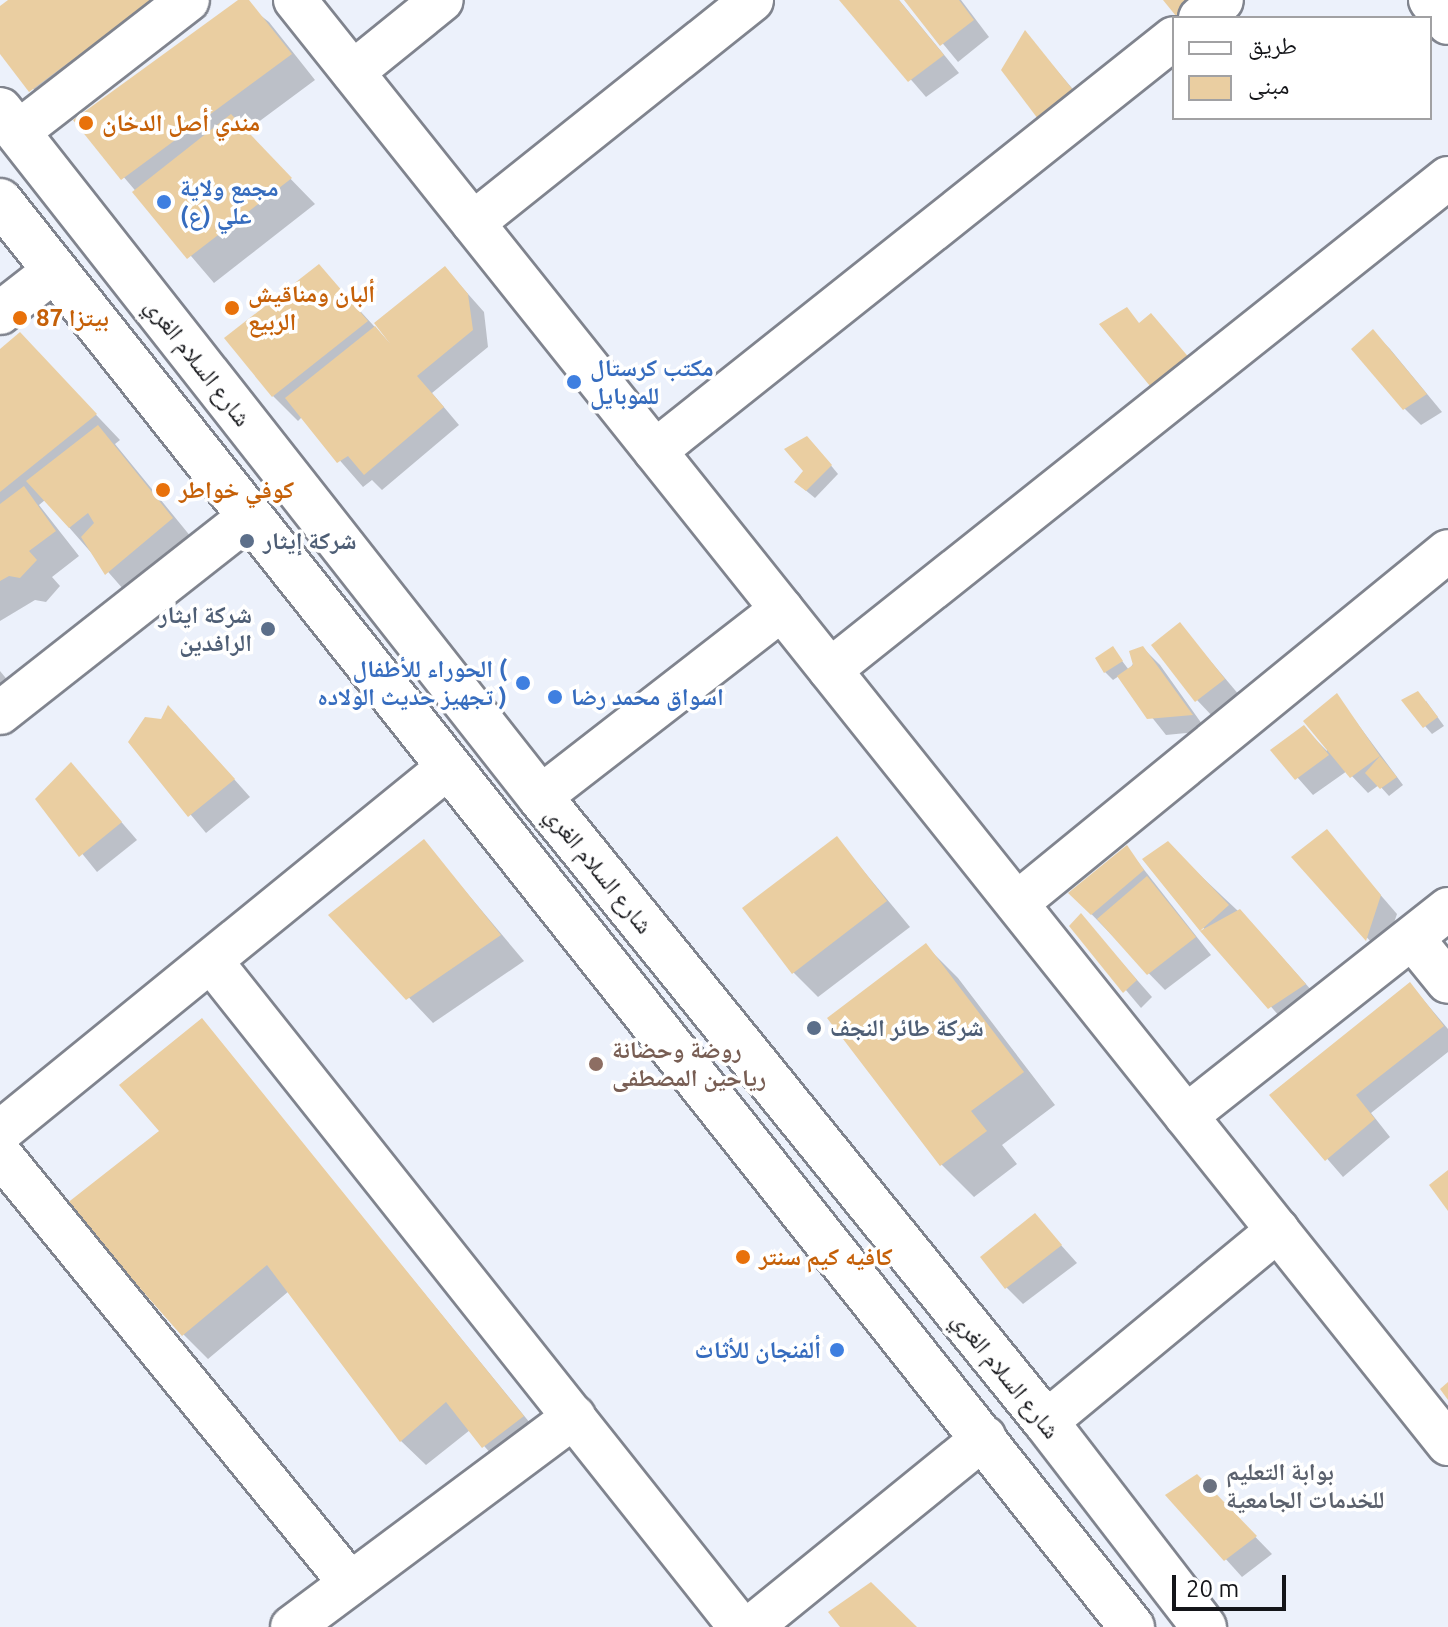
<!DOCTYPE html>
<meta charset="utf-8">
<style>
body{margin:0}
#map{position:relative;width:1448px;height:1627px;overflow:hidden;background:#ecf1fb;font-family:Ubuntu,"Noto Naskh Arabic",sans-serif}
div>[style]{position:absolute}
.shadow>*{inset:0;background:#0003}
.building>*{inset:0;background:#eacea1}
.roads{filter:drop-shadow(2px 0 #80848e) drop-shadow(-2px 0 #80848e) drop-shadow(0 2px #80848e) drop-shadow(0 -2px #80848e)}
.minor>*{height:42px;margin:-21px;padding:0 21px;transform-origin:21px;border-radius:21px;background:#fff}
.secondary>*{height:44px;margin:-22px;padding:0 22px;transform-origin:22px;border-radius:22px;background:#fff}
.dots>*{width:22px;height:22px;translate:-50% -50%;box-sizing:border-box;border:4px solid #fff;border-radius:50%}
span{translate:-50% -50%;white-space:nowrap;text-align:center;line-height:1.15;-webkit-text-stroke:7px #fff;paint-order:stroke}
.food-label{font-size:24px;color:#c56008;font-weight:700}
.left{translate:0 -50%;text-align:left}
.shop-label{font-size:24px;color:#366cbe;font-weight:700}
.right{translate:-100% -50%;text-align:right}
.street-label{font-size:24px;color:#141519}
.service-label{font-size:24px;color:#4e5e75;font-weight:700}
.education-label{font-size:24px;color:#785e54;font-weight:700}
.worship-label{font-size:24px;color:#5b616d;font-weight:700}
.legend{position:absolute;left:1172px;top:16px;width:260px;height:104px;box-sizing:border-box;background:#fff;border:2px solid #a1a1a3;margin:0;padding:10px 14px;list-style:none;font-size:24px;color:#141519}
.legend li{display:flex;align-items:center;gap:16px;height:40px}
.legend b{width:40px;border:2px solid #a1a1a3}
.scale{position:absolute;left:1172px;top:1575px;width:114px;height:36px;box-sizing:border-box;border:4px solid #141519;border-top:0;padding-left:10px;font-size:24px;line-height:28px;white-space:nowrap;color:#141519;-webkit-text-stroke:6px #fff;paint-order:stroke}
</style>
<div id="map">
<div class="shadow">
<div style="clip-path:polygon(11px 0,208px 0,56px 115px,0 51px,0 9px)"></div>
<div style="clip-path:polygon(241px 0,269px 22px,315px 80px,245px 132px,315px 204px,214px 283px,76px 121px)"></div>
<div style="clip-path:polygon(842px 0,899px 0,959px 73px,926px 97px)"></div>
<div style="clip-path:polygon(907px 0,961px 0,989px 37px,958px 62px)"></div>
<div style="clip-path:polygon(1026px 34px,1088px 107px,1056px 134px,1039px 117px)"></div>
<div style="clip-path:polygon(319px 266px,394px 348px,445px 268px,484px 312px,488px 347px,432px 393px,459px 425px,382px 490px,372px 480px,363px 487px,302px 417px,298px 421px,273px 396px)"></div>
<div style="clip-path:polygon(1373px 332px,1390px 349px,1442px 412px,1421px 425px,1404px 408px)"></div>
<div style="clip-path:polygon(0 352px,44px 360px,120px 440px,115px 444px,196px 543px,131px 598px,45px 500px,39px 505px,79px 556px,52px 577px,60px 586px,46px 602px,35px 600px,0 621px)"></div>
<div style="clip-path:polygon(815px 446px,838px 474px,815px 498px,804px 489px)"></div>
<div style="clip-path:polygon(1180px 625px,1240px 696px,1213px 717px,1197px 700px)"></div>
<div style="clip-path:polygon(1143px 648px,1160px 665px,1207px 731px,1166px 735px,1119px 676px,1113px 680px,1105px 672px,1113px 649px,1129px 670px)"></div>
<div style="clip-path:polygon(0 671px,14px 688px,0 698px)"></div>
<div style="clip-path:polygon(1337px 696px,1403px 785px,1389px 796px,1379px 785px,1368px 793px,1347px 771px,1313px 795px,1273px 750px,1304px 728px,1327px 751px)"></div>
<div style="clip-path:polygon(1426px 701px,1444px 726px,1432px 734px,1425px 726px)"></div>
<div style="clip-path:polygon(185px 724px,250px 797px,206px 833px,130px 742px)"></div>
<div style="clip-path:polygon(71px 764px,137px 840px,97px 872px,38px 799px)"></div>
<div style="clip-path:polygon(1326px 832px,1397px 914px,1383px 955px,1294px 858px)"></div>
<div style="clip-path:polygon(837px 839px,910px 927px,818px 997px,793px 972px)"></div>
<div style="clip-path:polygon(424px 842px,524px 961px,433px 1023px,331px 915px)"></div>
<div style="clip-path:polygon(1127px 848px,1211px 955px,1165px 990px,1071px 893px)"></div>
<div style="clip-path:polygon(1145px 860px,1185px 861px,1256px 928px,1321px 1001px,1286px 1024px)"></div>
<div style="clip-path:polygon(1081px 916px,1152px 997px,1141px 1008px,1072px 926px)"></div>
<div style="clip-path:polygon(926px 946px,958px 978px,1055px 1105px,1002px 1145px,1017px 1164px,974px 1197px,942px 1165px,830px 1019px)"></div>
<div style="clip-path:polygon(1410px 984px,1448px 1029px,1448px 1052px,1371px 1113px,1390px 1137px,1343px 1177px,1272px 1095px)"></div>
<div style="clip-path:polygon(202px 1021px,539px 1434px,500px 1464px,470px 1430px,426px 1465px,401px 1441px,289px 1291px,208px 1359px,183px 1334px,162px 1132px)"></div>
<div style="clip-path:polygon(1035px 1216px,1077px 1263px,1023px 1304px,1006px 1287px)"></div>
<div style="clip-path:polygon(1197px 1477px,1272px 1554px,1242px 1577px,1168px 1495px)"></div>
</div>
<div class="building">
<div style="clip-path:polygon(8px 0,153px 0,29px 92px,0 54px,0 6px)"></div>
<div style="clip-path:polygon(238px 0,249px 0,292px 54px,121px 180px,73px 120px)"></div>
<div style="clip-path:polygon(839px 0,899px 0,944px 55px,908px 82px)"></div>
<div style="clip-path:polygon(904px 0,959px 0,974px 20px,940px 46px)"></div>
<div style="clip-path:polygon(1163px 0,1198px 0,1176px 16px)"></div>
<div style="clip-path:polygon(1025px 30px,1073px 90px,1038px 119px,1001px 70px)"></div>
<div style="clip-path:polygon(231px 114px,292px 178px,187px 259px,132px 192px)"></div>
<div style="clip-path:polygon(319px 264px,368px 321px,272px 397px,224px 338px)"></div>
<div style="clip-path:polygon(445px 266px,468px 294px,473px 330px,417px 376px,444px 407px,364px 475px,348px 456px,337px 463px,285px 398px,375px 326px,391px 345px,374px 323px)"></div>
<div style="clip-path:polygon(1127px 307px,1139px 323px,1151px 313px,1197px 367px,1159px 397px,1099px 324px)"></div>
<div style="clip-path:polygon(1373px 329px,1427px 394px,1403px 410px,1351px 349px)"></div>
<div style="clip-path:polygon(20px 332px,97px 414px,0 492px,0 349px)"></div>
<div style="clip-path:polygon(98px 425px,173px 518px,105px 575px,81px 537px,94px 523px,88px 513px,69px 528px,26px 481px)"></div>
<div style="clip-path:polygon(807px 436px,832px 465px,806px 491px,794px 482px,803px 471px,784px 449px)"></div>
<div style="clip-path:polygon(24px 486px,56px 531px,29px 551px,37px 560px,20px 578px,9px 576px,0 581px,0 504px)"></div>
<div style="clip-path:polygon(1180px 622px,1225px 679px,1195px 702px,1151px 645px)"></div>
<div style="clip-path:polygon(1113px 646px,1123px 661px,1104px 673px,1095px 658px)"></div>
<div style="clip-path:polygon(1143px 646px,1193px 715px,1147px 719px,1117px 676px,1133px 665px,1129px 651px)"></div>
<div style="clip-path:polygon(1418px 691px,1438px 717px,1423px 728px,1401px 700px)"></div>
<div style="clip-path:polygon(1337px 693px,1380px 756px,1350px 778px,1303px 721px)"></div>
<div style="clip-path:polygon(168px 705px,235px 779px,188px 817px,128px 742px,145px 717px,161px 719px)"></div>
<div style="clip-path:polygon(1304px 725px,1329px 755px,1295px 780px,1270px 750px)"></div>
<div style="clip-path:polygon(1380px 756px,1397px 777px,1380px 789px,1365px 773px)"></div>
<div style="clip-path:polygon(71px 762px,122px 822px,79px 857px,35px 799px)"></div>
<div style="clip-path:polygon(1327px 829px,1381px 895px,1366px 941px,1291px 857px)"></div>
<div style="clip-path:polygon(837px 836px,887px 901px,792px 974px,742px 908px)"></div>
<div style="clip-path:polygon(424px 839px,501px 935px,406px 1000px,328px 915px)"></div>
<div style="clip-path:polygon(1168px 841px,1229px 905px,1200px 931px,1240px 909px,1306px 984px,1268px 1009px,1200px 931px,1142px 859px)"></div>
<div style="clip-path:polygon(1127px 845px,1144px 870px,1091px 915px,1068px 893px)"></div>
<div style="clip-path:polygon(1147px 876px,1196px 937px,1147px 975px,1097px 919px)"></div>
<div style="clip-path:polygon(1081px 913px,1137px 980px,1123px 993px,1069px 926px)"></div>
<div style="clip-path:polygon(926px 943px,1024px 1072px,971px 1111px,987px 1131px,940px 1166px,827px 1018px)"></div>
<div style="clip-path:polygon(1410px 982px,1444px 1026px,1356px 1095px,1375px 1119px,1325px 1161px,1269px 1095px)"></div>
<div style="clip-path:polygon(202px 1018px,524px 1416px,482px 1448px,446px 1402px,400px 1442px,267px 1265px,182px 1336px,66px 1204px,159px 1131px,119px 1085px)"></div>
<div style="clip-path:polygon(1448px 1170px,1448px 1211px,1429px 1185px)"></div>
<div style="clip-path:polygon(1035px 1213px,1062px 1245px,1005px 1289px,980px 1257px)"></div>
<div style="clip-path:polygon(1448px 1382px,1448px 1400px,1440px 1389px)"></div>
<div style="clip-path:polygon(1197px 1474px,1257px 1536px,1224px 1561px,1165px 1495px)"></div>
<div style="clip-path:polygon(871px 1582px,917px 1627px,840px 1627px,828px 1612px)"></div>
</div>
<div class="roads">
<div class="minor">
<div style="left:295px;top:0;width:1848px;rotate:51.39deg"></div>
<div style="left:1430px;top:0;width:29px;rotate:52deg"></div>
<div style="left:1200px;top:18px;width:28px;rotate:-39deg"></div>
<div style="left:353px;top:72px;width:114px;rotate:-39deg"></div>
<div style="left:18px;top:132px;width:215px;rotate:-37.8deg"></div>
<div style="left:473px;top:223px;width:357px;rotate:-38.6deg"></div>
<div style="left:0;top:313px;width:68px;rotate:-37.9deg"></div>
<div style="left:655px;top:451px;width:663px;rotate:-38.51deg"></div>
<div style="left:830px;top:670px;width:790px;rotate:-38.52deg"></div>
<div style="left:0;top:713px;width:315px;rotate:-38.2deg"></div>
<div style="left:540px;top:797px;width:306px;rotate:-37.8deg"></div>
<div style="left:1017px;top:903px;width:556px;rotate:-39.24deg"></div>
<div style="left:1413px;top:939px;width:55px;rotate:50.9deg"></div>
<div style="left:211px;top:961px;width:851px;rotate:51.54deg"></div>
<div style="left:1186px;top:1116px;width:334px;rotate:-38.3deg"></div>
<div style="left:0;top:1132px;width:575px;rotate:-39.14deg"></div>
<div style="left:0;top:1154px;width:554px;rotate:50.79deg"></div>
<div style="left:1046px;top:1422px;width:301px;rotate:-39.6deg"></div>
<div style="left:292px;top:1627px;width:352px;rotate:-36.7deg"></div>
<div style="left:751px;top:1627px;width:301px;rotate:-39.1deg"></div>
</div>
<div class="secondary">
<div style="left:0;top:110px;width:874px;rotate:51.83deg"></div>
<div style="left:540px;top:797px;width:804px;rotate:51.01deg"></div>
<div style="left:1046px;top:1422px;width:259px;rotate:52.4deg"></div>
<div style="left:0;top:201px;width:1821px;rotate:51.56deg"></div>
</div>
</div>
<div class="dots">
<div style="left:86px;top:123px;background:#e8710a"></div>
<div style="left:164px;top:202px;background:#3f7fe0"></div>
<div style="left:232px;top:308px;background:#e8710a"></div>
<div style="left:20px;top:318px;background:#e8710a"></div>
<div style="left:574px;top:382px;background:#3f7fe0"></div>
<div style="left:163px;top:490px;background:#e8710a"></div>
<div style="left:247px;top:541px;background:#5c6f8a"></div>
<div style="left:268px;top:629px;background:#5c6f8a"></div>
<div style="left:523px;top:683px;background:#3f7fe0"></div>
<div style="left:555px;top:697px;background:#3f7fe0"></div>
<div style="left:814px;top:1028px;background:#5c6f8a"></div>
<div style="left:596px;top:1064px;background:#8d6e63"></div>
<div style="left:743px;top:1257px;background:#e8710a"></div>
<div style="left:837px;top:1350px;background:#3f7fe0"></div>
<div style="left:1210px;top:1486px;background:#6b7280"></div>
</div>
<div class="food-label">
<span class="left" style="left:102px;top:123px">مندي أصل الدخان</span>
<span class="left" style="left:248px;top:308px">ألبان ومناقيش<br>الربيع</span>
<span class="left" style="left:36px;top:318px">بيتزا 87</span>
<span class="left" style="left:179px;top:490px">كوفي خواطر</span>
<span class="left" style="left:759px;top:1257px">كافيه كيم سنتر</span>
</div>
<div class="shop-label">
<span class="left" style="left:180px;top:202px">مجمع ولاية<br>علي (ع)</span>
<span class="left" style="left:590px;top:382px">مكتب كرستال<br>للموبايل</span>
<span class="right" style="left:507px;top:683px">الحوراء للأطفال (<br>تجهيز حديث الولاده )</span>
<span class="left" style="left:571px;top:697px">اسواق محمد رضا</span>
<span class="right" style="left:821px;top:1350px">ألفنجان للأثاث</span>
</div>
<div class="street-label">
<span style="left:198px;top:362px;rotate:52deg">شارع السلام الغري</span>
<span style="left:599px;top:870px;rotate:51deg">شارع السلام الغري</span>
<span style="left:1006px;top:1375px;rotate:51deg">شارع السلام الغري</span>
</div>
<div class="service-label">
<span class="left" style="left:263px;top:541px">شركة إيثار</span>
<span class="right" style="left:252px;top:629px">شركة ايثار<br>الرافدين</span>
<span class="left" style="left:830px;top:1028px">شركة طائر النجف</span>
</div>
<div class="education-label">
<span class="left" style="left:612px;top:1064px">روضة وحضانة<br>رياحين المصطفى</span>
</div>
<div class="worship-label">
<span class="left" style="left:1226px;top:1486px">بوابة التعليم<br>للخدمات الجامعية</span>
</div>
<ul class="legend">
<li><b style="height:10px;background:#fff"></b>طريق</li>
<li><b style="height:22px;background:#eacea1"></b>مبنى</li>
</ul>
<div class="scale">20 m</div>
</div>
